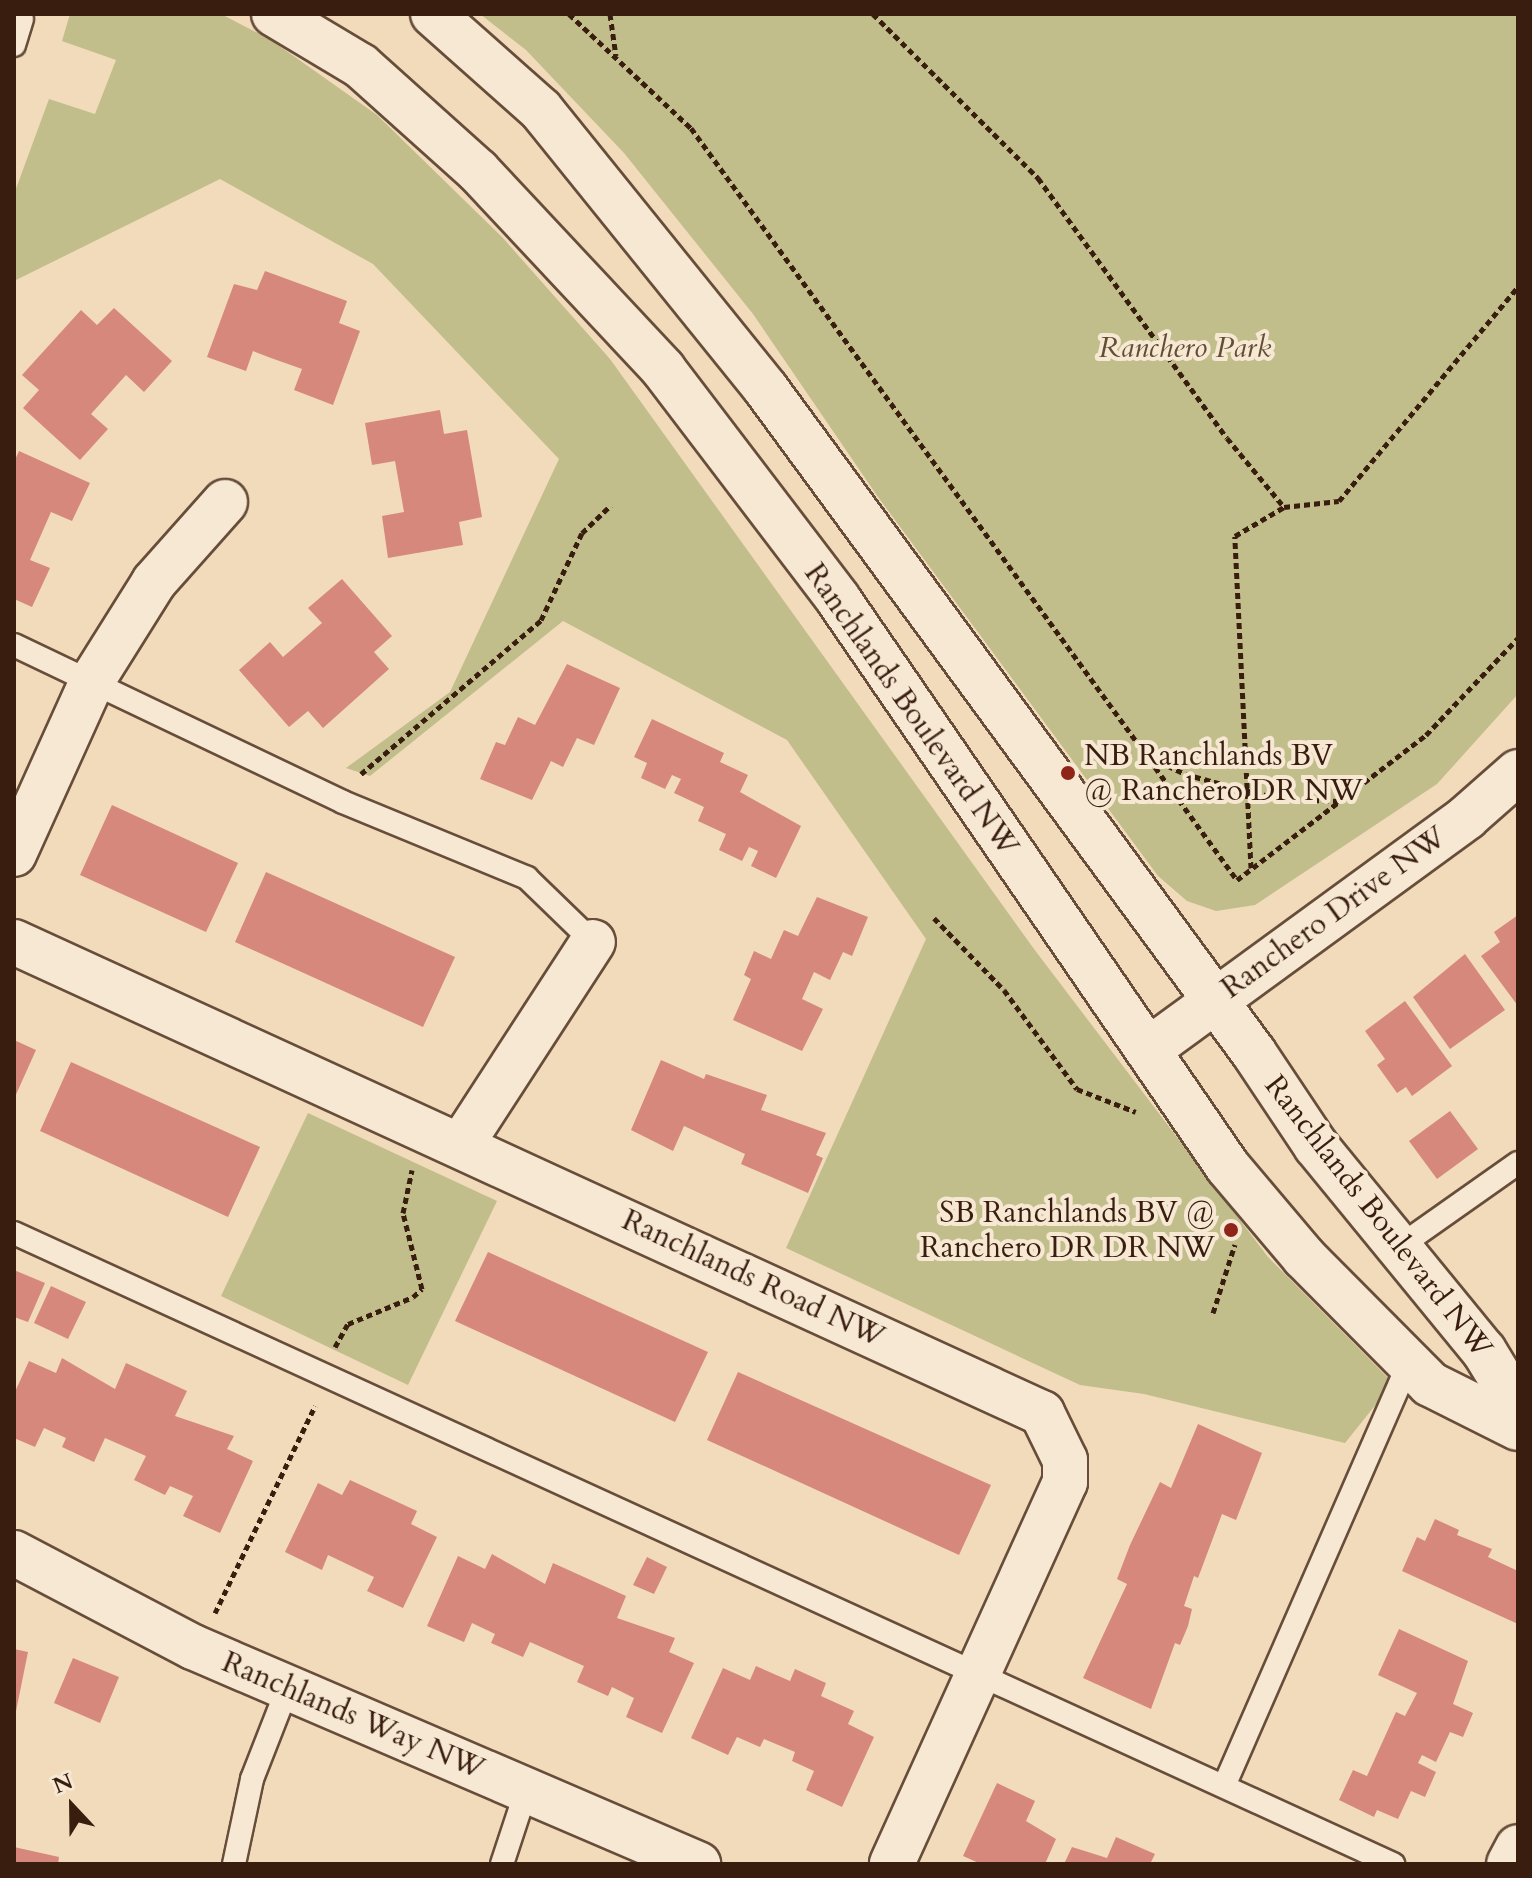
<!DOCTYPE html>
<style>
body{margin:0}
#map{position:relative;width:1532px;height:1878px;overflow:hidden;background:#f1dbbb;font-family:Cardo,serif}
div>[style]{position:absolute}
.green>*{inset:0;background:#c1be8b}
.building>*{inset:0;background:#d6887d}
.path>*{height:5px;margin-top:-2.5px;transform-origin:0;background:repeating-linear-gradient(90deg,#391e0f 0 6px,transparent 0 10px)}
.roads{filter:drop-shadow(2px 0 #674d3a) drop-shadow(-2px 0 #674d3a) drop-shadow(0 2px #674d3a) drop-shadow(0 -2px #674d3a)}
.service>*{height:22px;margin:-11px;padding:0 11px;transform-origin:11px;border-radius:11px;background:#f6e8d3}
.minor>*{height:44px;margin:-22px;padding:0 22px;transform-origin:22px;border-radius:22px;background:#f6e8d3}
.tertiary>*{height:44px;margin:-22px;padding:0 22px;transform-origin:22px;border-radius:22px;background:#f6e8d3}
.dots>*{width:22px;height:22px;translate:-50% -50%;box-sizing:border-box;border:4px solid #f6e8d3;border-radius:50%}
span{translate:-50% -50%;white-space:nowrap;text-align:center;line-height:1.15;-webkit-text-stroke:8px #f6e8d3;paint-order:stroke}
.park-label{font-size:30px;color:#624e34;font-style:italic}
.street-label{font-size:30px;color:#391e0f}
.poi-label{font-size:30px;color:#391e0f}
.left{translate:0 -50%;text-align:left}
.right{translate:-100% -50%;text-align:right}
.frame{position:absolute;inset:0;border:16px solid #391e0f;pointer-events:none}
.north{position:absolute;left:32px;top:1766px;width:80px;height:80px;-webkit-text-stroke:6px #f6e8d3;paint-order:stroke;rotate:338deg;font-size:22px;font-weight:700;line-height:32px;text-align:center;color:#391e0f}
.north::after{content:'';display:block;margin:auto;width:28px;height:36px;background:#391e0f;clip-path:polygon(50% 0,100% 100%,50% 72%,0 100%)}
</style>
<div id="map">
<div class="green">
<div style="clip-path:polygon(70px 14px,221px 14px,271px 40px,377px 115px,502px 237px,610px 359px,1034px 949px,1268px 1257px,1393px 1383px,1345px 1443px,1144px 1394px,1080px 1385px,786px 1248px,926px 939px,787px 740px,563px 621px,370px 776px,346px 768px,450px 692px,559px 459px,373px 264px,220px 179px,14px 281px,14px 194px,49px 99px,95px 114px,116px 60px,62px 41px)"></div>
<div style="clip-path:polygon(480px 14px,1518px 14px,1518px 694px,1437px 784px,1255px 905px,1216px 911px,1187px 901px,1158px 876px,878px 497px,753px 314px,624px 153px,526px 50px)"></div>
<div style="clip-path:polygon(308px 1113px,497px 1201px,408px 1385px,221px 1296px)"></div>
</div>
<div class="building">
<div style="clip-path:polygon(265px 271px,347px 301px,339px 323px,360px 331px,333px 405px,294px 390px,302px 369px,271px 358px,253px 351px,246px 371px,207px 357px,234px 284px,257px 290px)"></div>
<div style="clip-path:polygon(114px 308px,172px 361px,144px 392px,126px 375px,91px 414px,108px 429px,80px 460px,23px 408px,39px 390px,22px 375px,81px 310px,97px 325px)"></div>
<div style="clip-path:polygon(440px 410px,444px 434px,467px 430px,482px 517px,459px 522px,463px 545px,388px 558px,382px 516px,404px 512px,395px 461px,372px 465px,365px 423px)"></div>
<div style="clip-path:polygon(19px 451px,90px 483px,72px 521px,51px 512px,30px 560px,50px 568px,32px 607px,14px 599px,14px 462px)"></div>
<div style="clip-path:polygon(342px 579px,392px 636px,374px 652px,389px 669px,323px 728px,308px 711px,289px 727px,239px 670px,270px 642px,283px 657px,322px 623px,308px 608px)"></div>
<div style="clip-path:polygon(567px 664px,620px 688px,594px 745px,577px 738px,563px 767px,551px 761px,532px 800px,480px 779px,496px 742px,505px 745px,518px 717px,535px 725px)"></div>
<div style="clip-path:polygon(652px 719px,724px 753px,720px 762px,748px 775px,740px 792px,801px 826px,776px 878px,751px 866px,758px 851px,749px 847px,742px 861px,719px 850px,726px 834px,698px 821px,704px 807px,674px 793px,681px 779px,672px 775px,665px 789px,641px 778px,647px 763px,634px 757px)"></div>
<div style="clip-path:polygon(112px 805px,238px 863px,206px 932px,80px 875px)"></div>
<div style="clip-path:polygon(266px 872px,455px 957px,423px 1027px,235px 942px)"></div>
<div style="clip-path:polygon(817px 897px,868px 917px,852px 956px,843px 952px,830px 980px,814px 972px,802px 999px,823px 1009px,802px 1051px,733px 1020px,751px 979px,744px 975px,754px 951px,771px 959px,784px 930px,798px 936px)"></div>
<div style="clip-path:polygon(1518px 915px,1518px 1006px,1481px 956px,1500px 942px,1494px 932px)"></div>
<div style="clip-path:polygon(1465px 954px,1505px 1010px,1450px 1049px,1413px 997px)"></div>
<div style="clip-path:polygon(1405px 1001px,1452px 1066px,1412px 1096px,1406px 1087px,1397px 1093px,1377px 1065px,1385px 1059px,1365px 1031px)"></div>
<div style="clip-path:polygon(14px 1040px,36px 1050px,14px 1099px)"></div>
<div style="clip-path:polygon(661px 1060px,704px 1079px,706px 1074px,767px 1095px,761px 1110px,826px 1133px,816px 1155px,823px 1158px,808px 1193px,741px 1164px,745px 1154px,684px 1126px,673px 1151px,631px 1130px)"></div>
<div style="clip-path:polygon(71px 1062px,260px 1147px,228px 1217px,40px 1131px)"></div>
<div style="clip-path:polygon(1450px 1111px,1478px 1149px,1437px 1179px,1409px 1141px)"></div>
<div style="clip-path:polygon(488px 1252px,708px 1352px,675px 1422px,455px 1321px)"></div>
<div style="clip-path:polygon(14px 1270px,45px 1283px,28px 1322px,14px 1317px)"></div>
<div style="clip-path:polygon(51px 1286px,86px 1302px,68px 1339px,34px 1323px)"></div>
<div style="clip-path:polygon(62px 1358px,115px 1389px,126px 1363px,187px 1391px,175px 1416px,234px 1436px,227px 1449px,253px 1461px,220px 1533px,183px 1516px,193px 1496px,170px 1486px,165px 1495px,134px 1480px,146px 1456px,105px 1438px,94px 1462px,62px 1447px,66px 1438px,44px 1428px,35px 1447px,14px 1438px,14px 1394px,29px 1361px,56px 1373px)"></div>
<div style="clip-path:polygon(738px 1372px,991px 1485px,959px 1555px,707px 1440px)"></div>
<div style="clip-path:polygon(1198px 1424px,1262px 1453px,1236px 1520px,1222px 1514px,1198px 1578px,1194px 1576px,1184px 1606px,1192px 1609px,1188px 1626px,1180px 1645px,1175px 1643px,1151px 1709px,1083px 1678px,1127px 1584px,1117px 1579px,1130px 1545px,1160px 1482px,1171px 1488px)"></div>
<div style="clip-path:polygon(350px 1480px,417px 1511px,411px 1524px,437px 1537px,403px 1608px,367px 1591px,374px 1577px,328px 1555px,322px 1570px,285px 1552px,318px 1483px,342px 1495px)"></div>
<div style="clip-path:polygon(1435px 1519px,1459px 1530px,1457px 1535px,1492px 1549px,1488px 1557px,1518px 1571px,1518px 1624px,1402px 1571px,1417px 1537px,1425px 1541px)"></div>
<div style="clip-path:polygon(492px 1554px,545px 1584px,553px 1563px,626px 1596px,617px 1618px,675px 1638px,669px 1652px,694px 1663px,662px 1733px,626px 1717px,634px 1698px,612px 1687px,608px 1696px,577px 1682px,584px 1666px,530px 1642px,523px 1657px,491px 1643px,495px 1634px,472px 1623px,464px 1642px,427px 1626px,458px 1556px,485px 1569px)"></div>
<div style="clip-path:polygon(647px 1557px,667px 1567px,654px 1594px,633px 1585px)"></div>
<div style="clip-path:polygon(1399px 1629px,1468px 1661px,1453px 1704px,1473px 1713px,1463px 1737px,1450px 1732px,1436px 1762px,1422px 1755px,1418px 1763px,1436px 1772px,1425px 1797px,1411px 1791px,1398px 1819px,1377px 1810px,1374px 1817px,1339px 1800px,1353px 1770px,1367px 1776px,1396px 1712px,1405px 1716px,1417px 1693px,1378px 1675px)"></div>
<div style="clip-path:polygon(14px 1649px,28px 1652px,15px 1716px,14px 1716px)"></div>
<div style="clip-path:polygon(73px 1658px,119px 1677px,100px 1723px,54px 1703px)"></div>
<div style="clip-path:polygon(756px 1666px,790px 1681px,795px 1669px,826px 1683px,821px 1696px,854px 1711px,848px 1724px,874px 1737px,842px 1807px,806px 1790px,814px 1771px,792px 1761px,795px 1752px,764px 1739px,760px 1747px,737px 1737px,728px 1755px,691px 1738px,723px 1668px,750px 1680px)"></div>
<div style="clip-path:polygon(997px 1783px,1035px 1801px,1026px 1821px,1056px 1839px,1045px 1864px,981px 1864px,963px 1856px)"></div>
<div style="clip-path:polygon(1116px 1837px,1155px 1854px,1150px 1864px,1064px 1864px,1072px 1847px,1107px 1858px)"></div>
<div style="clip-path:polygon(14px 1847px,59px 1857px,58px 1864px,14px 1864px)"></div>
</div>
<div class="path">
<div style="left:569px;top:14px;width:167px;rotate:43.1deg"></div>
<div style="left:691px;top:128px;width:929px;rotate:54.02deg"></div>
<div style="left:1237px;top:880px;width:238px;rotate:-37.5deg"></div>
<div style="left:1426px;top:735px;width:134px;rotate:-46.5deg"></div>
<div style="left:610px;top:14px;width:42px;rotate:81.9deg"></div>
<div style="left:873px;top:14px;width:233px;rotate:44.8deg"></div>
<div style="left:1038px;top:178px;width:321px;rotate:54deg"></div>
<div style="left:1227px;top:438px;width:89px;rotate:50.4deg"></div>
<div style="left:1284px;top:507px;width:55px;rotate:-6.2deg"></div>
<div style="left:1339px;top:501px;width:279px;rotate:-50.1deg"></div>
<div style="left:1149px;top:757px;width:40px;rotate:25deg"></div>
<div style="left:1185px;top:774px;width:61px;rotate:15.2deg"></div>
<div style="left:1244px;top:790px;width:40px;rotate:13deg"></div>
<div style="left:1283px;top:799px;width:56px;rotate:2deg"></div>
<div style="left:361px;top:774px;width:237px;rotate:-40.5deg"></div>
<div style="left:541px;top:620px;width:96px;rotate:-64.8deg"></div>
<div style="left:582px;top:533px;width:40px;rotate:-44deg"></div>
<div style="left:1251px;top:868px;width:332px;rotate:-92.8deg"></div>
<div style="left:1235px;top:536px;width:57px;rotate:-30.6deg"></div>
<div style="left:934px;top:918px;width:100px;rotate:45.8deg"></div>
<div style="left:1004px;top:990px;width:123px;rotate:53.6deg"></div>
<div style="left:1077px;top:1089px;width:63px;rotate:21.3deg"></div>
<div style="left:1213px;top:1313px;width:72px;rotate:-72.3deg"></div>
<div style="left:335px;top:1347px;width:26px;rotate:-61deg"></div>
<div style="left:348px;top:1324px;width:70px;rotate:-22.6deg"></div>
<div style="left:413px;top:1297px;width:12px;rotate:-42deg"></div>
<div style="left:422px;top:1289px;width:78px;rotate:-104deg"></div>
<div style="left:403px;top:1213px;width:44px;rotate:-78.2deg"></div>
<div style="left:215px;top:1613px;width:230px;rotate:-64.2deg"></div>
</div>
<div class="roads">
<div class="service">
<div style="left:14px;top:45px;width:27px;rotate:-73deg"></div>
<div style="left:14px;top:645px;width:365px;rotate:25.5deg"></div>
<div style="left:343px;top:802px;width:199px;rotate:22.4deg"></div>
<div style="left:527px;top:878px;width:92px;rotate:44.1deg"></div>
<div style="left:14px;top:1233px;width:1517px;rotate:24.59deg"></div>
<div style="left:1396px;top:1249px;width:149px;rotate:-35.2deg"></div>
<div style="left:1224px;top:1786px;width:462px;rotate:-66.4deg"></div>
<div style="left:234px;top:1864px;width:87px;rotate:-78deg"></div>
<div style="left:252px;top:1779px;width:99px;rotate:-68.6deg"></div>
<div style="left:502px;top:1864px;width:77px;rotate:-71.8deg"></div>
</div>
<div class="minor">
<div style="left:14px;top:854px;width:190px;rotate:-65.7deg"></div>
<div style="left:92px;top:681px;width:117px;rotate:-57.9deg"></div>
<div style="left:154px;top:582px;width:107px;rotate:-48.4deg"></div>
<div style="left:14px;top:942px;width:1131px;rotate:24.62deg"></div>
<div style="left:1042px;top:1413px;width:52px;rotate:63.9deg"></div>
<div style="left:1065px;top:1460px;width:22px;rotate:90deg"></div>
<div style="left:1065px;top:1482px;width:419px;rotate:114.4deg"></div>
<div style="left:461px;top:1145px;width:242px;rotate:-57deg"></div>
<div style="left:14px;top:1553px;width:202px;rotate:27.7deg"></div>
<div style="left:193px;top:1647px;width:550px;rotate:23.25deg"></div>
<div style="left:1509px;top:1864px;width:19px;rotate:-62deg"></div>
</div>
<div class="tertiary">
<div style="left:274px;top:14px;width:101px;rotate:30.9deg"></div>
<div style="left:361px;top:66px;width:157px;rotate:41.9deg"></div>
<div style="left:478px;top:171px;width:271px;rotate:46.9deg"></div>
<div style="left:663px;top:369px;width:289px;rotate:52.7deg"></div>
<div style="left:838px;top:599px;width:689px;rotate:55.53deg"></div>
<div style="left:1228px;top:1167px;width:118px;rotate:49.8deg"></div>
<div style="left:1304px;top:1257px;width:179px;rotate:45.2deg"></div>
<div style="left:1430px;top:1384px;width:98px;rotate:26.6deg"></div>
<div style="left:433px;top:14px;width:144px;rotate:41.6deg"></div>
<div style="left:541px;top:110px;width:358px;rotate:51.1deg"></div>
<div style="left:766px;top:389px;width:824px;rotate:53.69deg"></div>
<div style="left:1254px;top:1053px;width:112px;rotate:56.3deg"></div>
<div style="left:1316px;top:1146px;width:265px;rotate:50.7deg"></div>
<div style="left:1484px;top:1351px;width:66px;rotate:58.7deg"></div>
<div style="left:1148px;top:1050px;width:395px;rotate:-36.1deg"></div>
<div style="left:1467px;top:817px;width:68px;rotate:-41.4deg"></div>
</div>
</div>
<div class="dots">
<div style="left:1068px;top:773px;background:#8f2418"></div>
<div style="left:1231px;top:1230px;background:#8f2418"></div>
</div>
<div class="park-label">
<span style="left:1185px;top:348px">Ranchero Park</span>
</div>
<div class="street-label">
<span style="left:911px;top:710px;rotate:55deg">Ranchlands Boulevard NW</span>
<span style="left:1334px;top:913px;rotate:-36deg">Ranchero Drive NW</span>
<span style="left:1378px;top:1217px;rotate:52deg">Ranchlands Boulevard NW</span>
<span style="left:753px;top:1279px;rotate:25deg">Ranchlands Road NW</span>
<span style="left:353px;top:1716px;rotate:23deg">Ranchlands Way NW</span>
</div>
<div class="poi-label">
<span class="left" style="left:1084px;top:773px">NB Ranchlands BV<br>@ Ranchero DR NW</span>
<span class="right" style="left:1215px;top:1230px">SB Ranchlands BV @<br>Ranchero DR DR NW</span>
</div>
<div class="frame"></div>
<div class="north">N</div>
</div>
